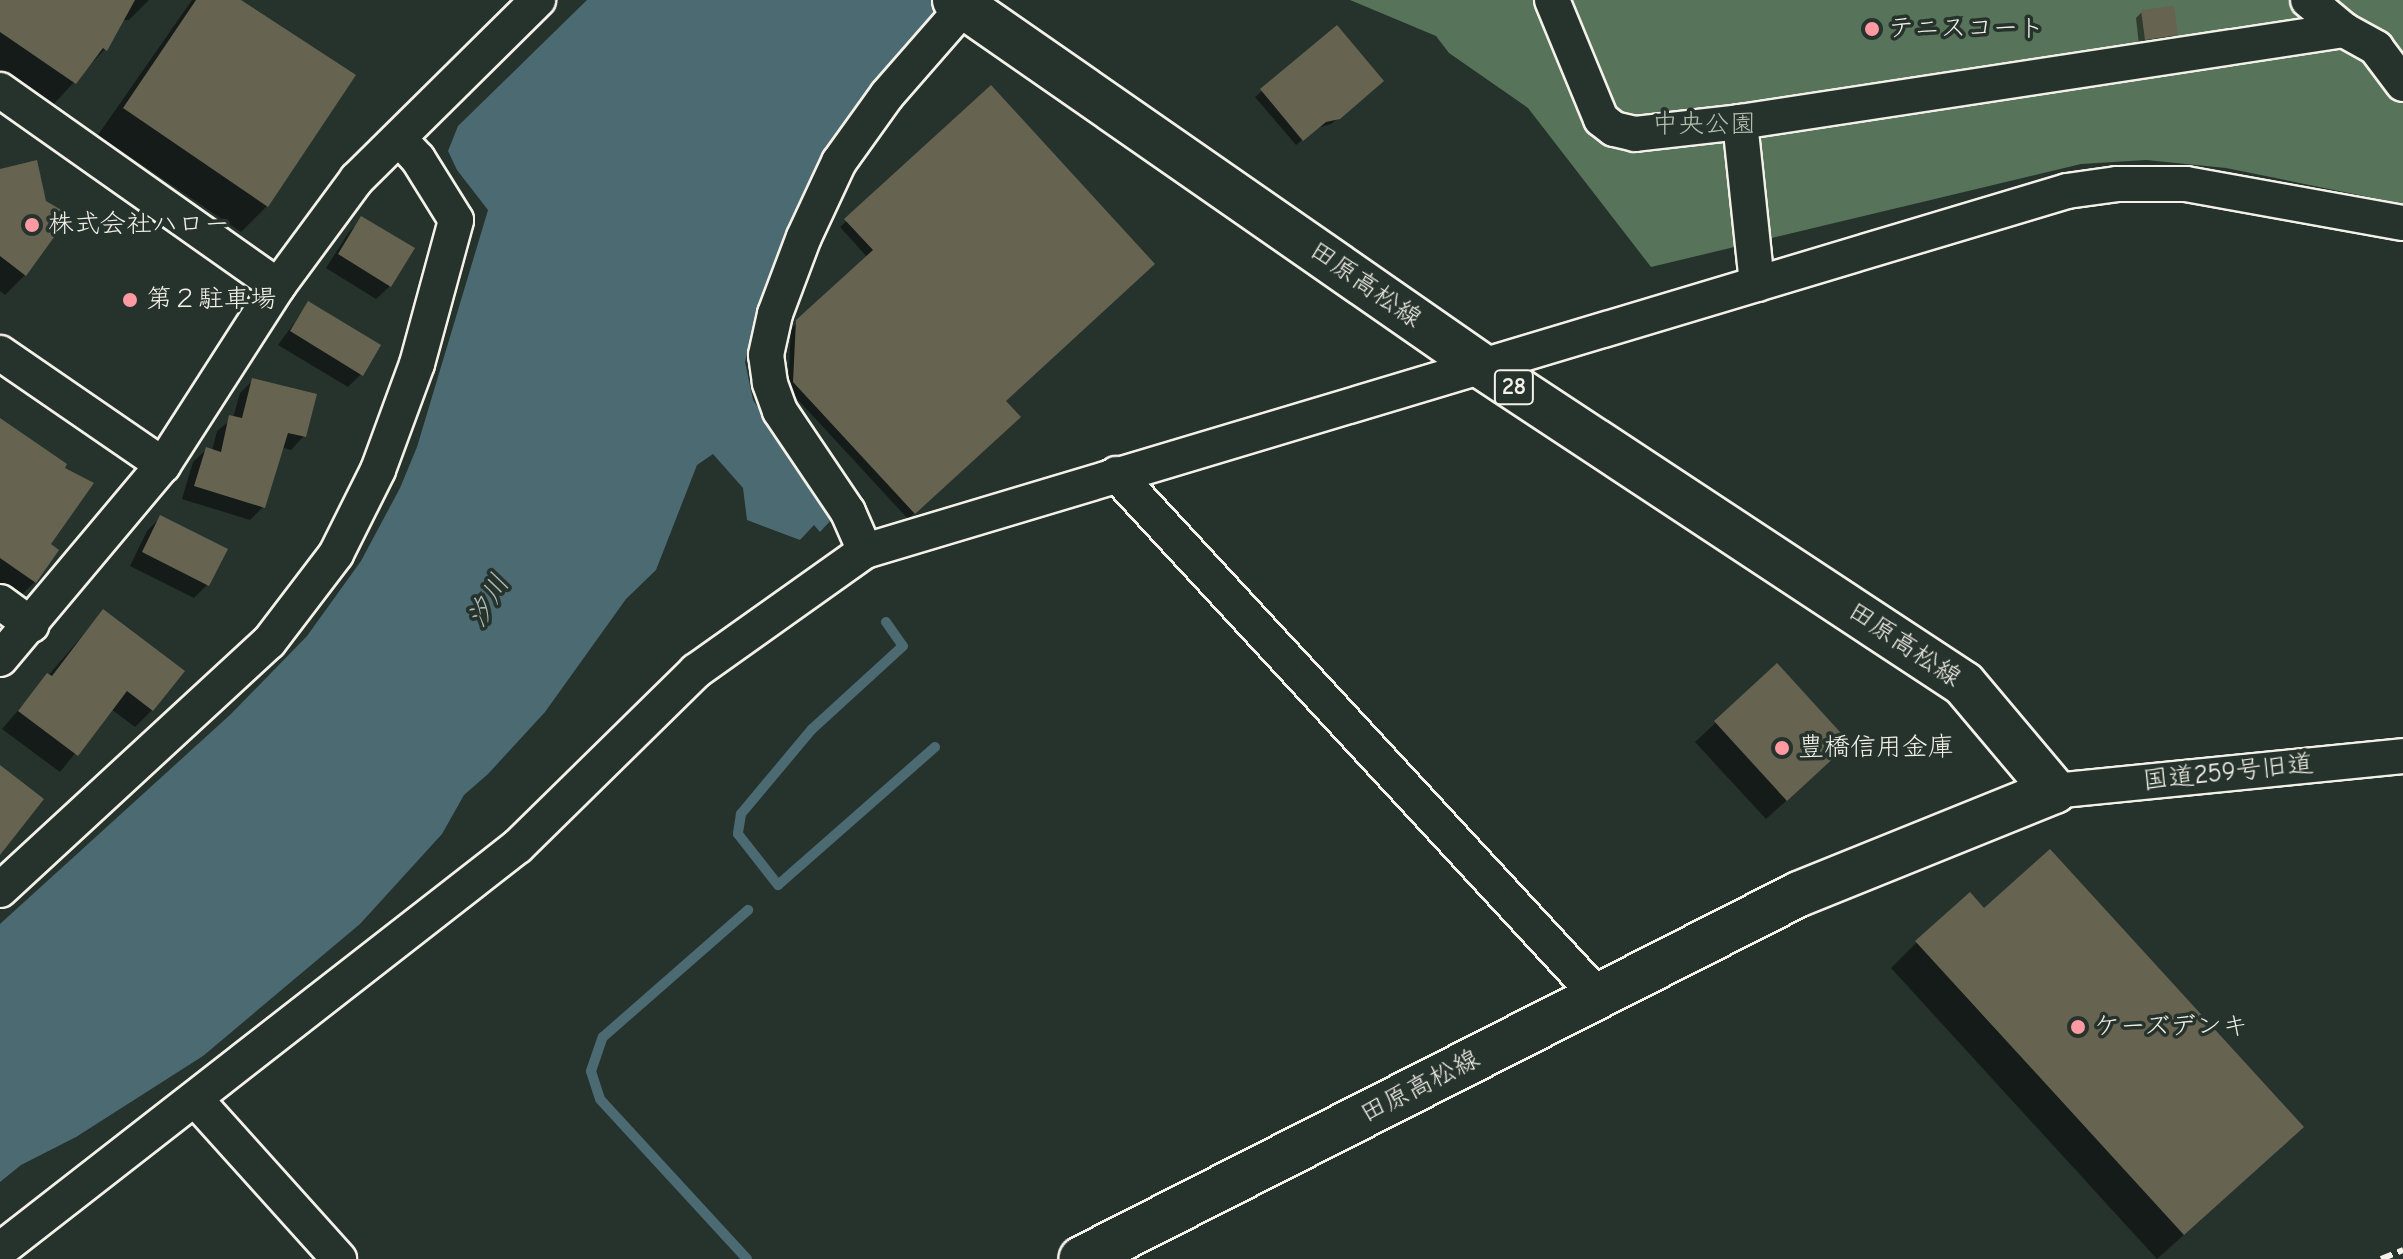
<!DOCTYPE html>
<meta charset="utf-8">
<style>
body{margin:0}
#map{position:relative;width:2403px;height:1259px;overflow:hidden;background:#26332d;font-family:"Comic Neue","Klee One",sans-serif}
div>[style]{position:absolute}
.green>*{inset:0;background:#57735a}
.water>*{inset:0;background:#4b6a72}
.shadow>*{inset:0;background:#0007}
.stream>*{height:10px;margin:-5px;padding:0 5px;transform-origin:5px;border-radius:5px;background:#4b6a72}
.building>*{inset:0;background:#666450}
.roads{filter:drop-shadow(2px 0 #f4f1e8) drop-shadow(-2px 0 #f4f1e8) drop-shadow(0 2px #f4f1e8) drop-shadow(0 -2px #f4f1e8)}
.minor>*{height:34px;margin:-17px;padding:0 17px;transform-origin:17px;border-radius:17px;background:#26332d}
.major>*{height:44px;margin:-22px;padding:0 22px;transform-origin:22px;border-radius:22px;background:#26332d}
.rail>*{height:6px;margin-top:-3px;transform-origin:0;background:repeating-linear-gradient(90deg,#f4f1e8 0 12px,transparent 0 18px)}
.dots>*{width:22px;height:22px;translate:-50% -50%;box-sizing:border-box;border:4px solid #26332d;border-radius:50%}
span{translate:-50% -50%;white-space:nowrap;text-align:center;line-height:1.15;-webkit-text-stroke:7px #26332d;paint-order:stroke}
.shield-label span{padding:2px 6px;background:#26332d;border:2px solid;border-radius:6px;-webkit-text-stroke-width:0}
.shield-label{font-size:24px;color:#f4f1e8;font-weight:700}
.poi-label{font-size:26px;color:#f4f1e8}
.left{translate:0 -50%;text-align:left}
.park-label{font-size:26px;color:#b5bfaf}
.street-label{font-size:26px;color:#f4f1e8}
.water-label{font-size:28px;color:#b0bbb9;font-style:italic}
</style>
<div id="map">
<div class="green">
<div style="clip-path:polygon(1350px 0,2403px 0,2403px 204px,2226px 168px,2146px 160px,2081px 164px,1651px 267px,1528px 108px,1449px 53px,1436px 36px)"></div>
</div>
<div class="water">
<div style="clip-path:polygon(587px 0,953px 0,802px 206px,762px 297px,745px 362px,753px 400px,832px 519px,820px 532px,814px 525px,800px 540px,747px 520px,743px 488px,713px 454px,697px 465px,656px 570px,626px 599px,545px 712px,488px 774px,464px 795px,442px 834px,360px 924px,203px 1056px,76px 1137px,21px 1165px,0 1182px,0 924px,231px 714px,307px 636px,361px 561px,400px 488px,417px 447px,488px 210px,457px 170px,448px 151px,458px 126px)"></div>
</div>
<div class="shadow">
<div style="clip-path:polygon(0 0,149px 0,129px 20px,121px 20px,105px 49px,49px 109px,0 75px)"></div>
<div style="clip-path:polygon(192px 0,237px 0,267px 206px,241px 232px,98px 135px)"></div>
<div style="clip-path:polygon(2142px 12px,2176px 34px,2170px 40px,2139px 45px,2136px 18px)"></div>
<div style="clip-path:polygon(1337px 28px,1376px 87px,1331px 124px,1317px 128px,1296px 145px,1255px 97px)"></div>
<div style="clip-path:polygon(991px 88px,1003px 401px,1018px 417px,908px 519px,788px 389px,791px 329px,868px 258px,840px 227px)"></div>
<div style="clip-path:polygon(0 171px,67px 216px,25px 275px,5px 295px,0 291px)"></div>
<div style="clip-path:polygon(362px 219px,390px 286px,376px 299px,326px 268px,349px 232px)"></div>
<div style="clip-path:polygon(309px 303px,361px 374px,348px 387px,278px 345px)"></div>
<div style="clip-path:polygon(253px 380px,304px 436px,291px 450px,281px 447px,263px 507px,250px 520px,182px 499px,193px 462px,207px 449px,212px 451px,217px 431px,233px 418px,240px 393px)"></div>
<div style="clip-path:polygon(0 435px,48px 545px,35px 582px,17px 599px,0 587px)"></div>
<div style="clip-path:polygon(160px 518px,207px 585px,194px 598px,130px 566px,147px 531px)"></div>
<div style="clip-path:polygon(103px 612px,152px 710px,135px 727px,111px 709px,60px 772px,2px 729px)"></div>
<div style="clip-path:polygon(1777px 666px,1828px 763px,1766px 819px,1695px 742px)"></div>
<div style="clip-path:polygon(1984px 911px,2275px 1153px,2157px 1259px,1891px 968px,1917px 942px)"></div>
</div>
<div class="stream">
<div style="left:886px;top:622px;width:29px;rotate:55deg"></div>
<div style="left:903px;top:646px;width:123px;rotate:137.6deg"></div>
<div style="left:812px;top:729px;width:111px;rotate:129.9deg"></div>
<div style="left:741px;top:814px;width:20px;rotate:99deg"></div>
<div style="left:738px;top:834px;width:65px;rotate:51.9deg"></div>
<div style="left:778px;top:885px;width:209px;rotate:-41.3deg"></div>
<div style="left:747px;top:1259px;width:217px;rotate:-132.6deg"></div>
<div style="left:600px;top:1099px;width:29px;rotate:-108deg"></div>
<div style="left:591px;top:1071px;width:36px;rotate:-71deg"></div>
<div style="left:603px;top:1037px;width:193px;rotate:-41.2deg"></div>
</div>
<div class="building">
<div style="clip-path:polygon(0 0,135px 0,107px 51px,103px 48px,76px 84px,0 32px)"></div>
<div style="clip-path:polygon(196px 0,241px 0,356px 75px,268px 207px,123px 108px)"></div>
<div style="clip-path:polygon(2174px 6px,2178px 35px,2145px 40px,2141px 10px)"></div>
<div style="clip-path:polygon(1337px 25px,1384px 81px,1340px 119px,1326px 122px,1303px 141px,1260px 89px)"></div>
<div style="clip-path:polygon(991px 85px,1155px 264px,1006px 401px,1021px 417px,915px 514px,793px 382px,796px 320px,873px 250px,844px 219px)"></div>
<div style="clip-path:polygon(37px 160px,46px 201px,70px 215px,26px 276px,0 256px,0 169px)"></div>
<div style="clip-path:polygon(361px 216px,415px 248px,391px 287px,338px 254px)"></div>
<div style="clip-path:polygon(308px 301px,381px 345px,363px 376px,290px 331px)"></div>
<div style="clip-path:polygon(252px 378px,317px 394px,306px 437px,288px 433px,265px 508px,194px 486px,206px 447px,221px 452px,229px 415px,242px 418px)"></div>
<div style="clip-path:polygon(0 418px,67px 464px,65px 468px,94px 483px,51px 544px,59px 550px,36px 583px,0 558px)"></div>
<div style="clip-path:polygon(160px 515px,228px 549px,209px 586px,142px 552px)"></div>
<div style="clip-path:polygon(103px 609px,185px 671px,153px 711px,127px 691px,78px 756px,18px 711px,47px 673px,52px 676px)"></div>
<div style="clip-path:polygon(1777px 663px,1850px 743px,1787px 801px,1714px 721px)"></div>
<div style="clip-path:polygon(0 765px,44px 799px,0 855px)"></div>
<div style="clip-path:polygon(2050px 849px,2304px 1127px,2184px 1235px,1915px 941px,1970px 892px,1984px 908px)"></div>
</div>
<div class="roads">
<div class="minor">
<div style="left:1552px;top:0;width:129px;rotate:67.6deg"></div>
<div style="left:1601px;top:119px;width:16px;rotate:38deg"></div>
<div style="left:1614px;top:129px;width:22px;rotate:13deg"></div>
<div style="left:1635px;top:134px;width:106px;rotate:-6.5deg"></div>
<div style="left:1740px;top:122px;width:611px;rotate:-8.66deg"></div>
<div style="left:2344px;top:30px;width:37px;rotate:29deg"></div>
<div style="left:2376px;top:48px;width:45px;rotate:53.1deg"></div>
<div style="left:2308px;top:0;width:47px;rotate:39.8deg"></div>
<div style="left:0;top:90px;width:340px;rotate:35.2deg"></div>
<div style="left:1740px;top:122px;width:163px;rotate:84deg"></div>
<div style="left:0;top:353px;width:198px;rotate:34.5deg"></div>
<div style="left:1116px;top:474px;width:710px;rotate:47.28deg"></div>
<div style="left:865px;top:551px;width:43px;rotate:-113.6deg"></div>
<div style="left:848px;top:512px;width:122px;rotate:-124deg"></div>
<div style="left:780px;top:411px;width:30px;rotate:-110deg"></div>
<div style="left:770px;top:383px;width:28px;rotate:-98deg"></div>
<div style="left:766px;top:355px;width:42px;rotate:-77.6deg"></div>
<div style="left:775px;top:314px;width:82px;rotate:-69.4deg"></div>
<div style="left:804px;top:237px;width:83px;rotate:-65deg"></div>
<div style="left:839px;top:162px;width:82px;rotate:-54.4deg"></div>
<div style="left:887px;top:95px;width:126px;rotate:-48.9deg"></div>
<div style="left:0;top:602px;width:39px;rotate:36deg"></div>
<div style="left:0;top:659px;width:253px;rotate:-50deg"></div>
<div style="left:163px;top:465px;width:213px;rotate:-57.3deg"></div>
<div style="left:278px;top:286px;width:133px;rotate:-53.6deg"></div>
<div style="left:357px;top:179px;width:255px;rotate:-44.7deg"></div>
<div style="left:2054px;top:791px;width:351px;rotate:-5.7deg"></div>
<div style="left:0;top:890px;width:366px;rotate:-42.7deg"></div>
<div style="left:269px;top:642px;width:111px;rotate:-52.7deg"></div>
<div style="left:336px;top:554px;width:94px;rotate:-63.4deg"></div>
<div style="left:378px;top:470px;width:113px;rotate:-69.8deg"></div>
<div style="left:417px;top:364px;width:149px;rotate:-74.8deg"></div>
<div style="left:456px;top:220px;width:72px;rotate:-121.9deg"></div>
<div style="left:418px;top:159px;width:26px;rotate:-133deg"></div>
<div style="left:196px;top:1100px;width:214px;rotate:48deg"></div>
<div style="left:0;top:1250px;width:657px;rotate:-37.95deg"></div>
<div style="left:518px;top:846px;width:250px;rotate:-44.5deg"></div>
<div style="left:696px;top:671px;width:207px;rotate:-35.4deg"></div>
<div style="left:865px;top:551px;width:1255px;rotate:-16.67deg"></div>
<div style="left:2067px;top:191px;width:50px;rotate:-8deg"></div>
<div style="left:2117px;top:184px;width:69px"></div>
<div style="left:2186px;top:184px;width:220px;rotate:10.2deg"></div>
</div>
<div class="major">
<div style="left:955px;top:0;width:643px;rotate:34.8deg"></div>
<div style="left:1483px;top:367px;width:576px;rotate:33.39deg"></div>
<div style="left:1964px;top:684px;width:140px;rotate:49.9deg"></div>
<div style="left:2054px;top:791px;width:275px;rotate:158deg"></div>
<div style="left:1799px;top:894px;width:805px;rotate:153.05deg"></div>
</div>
</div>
<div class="rail">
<div style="left:2381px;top:1259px;width:24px;rotate:-22deg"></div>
</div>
<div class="dots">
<div style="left:1872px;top:29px;background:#ff9aa2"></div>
<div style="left:32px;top:225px;background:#ff9aa2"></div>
<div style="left:130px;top:300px;background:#ff9aa2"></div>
<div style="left:1782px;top:748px;background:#ff9aa2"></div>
<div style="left:2078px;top:1027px;background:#ff9aa2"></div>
</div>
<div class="shield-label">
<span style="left:1514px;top:387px">28</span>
</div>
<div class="poi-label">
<span class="left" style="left:1888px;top:29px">テニスコート</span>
<span class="left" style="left:48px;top:225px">株式会社ハロー</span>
<span class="left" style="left:146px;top:300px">第２駐車場</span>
<span class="left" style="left:1798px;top:748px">豊橋信用金庫</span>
<span class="left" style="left:2094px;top:1027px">ケーズデンキ</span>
</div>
<div class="park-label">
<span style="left:1704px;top:125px">中央公園</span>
</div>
<div class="street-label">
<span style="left:1365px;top:285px;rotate:35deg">田原高松線</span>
<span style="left:1904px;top:645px;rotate:34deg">田原高松線</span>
<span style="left:2228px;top:773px;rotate:-6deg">国道259号旧道</span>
<span style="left:1420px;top:1087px;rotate:-27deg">田原高松線</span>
</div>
<div class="water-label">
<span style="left:488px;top:601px;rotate:-60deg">汐川</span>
</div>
</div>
